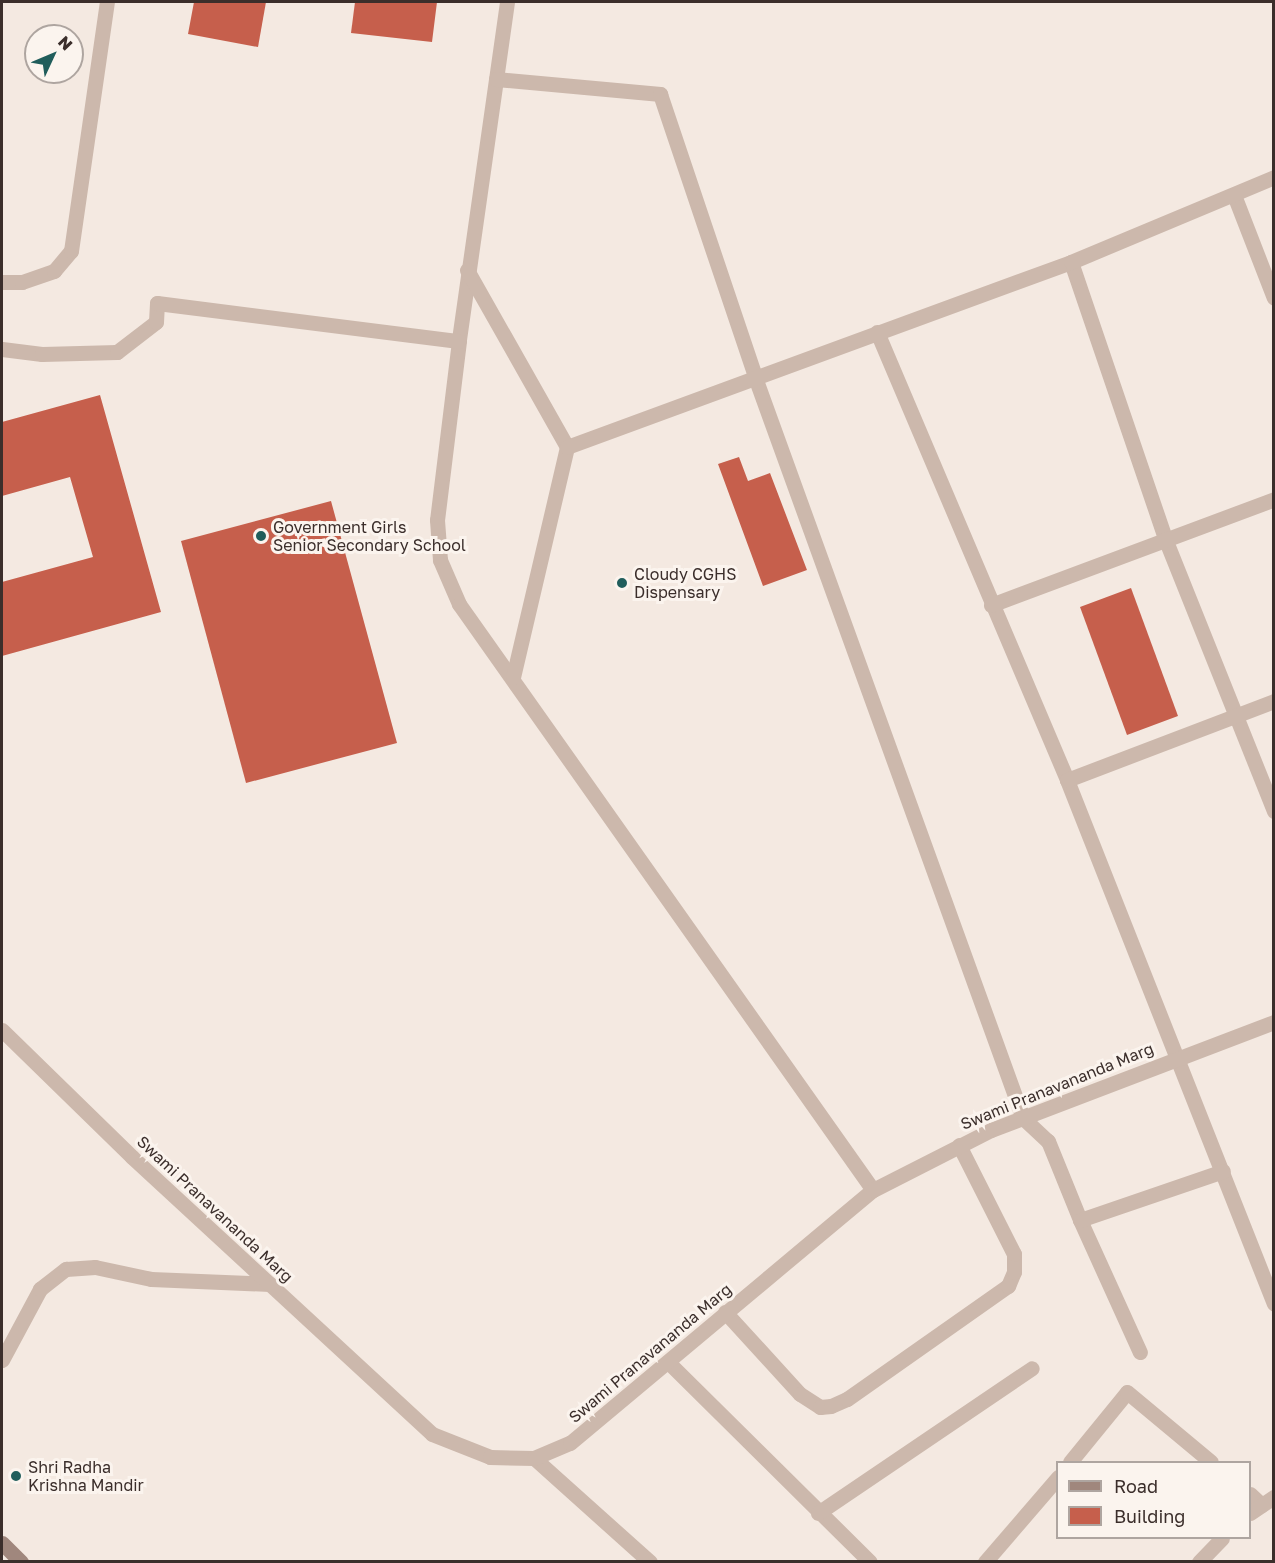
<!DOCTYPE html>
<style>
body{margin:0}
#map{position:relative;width:1275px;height:1563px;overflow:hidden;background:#f4e9e1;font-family:"Golos Text",sans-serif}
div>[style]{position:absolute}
.building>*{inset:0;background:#c65f4c}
.minor>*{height:15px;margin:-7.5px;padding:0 7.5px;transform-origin:7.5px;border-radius:7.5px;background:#ccb8ac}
.tertiary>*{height:15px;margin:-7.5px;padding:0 7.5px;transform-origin:7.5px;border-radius:7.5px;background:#ccb8ac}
.secondary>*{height:15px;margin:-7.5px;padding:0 7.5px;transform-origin:7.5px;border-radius:7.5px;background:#a0877d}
.dots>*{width:16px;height:16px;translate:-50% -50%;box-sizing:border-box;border:3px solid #fbf4ee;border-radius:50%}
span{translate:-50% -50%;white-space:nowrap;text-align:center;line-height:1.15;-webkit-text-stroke:6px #fbf4ee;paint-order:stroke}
.poi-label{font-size:16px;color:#3b2e2b}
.left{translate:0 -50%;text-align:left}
.street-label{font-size:16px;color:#3b2e2b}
.frame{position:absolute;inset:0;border:3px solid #3b2e2b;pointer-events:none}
.legend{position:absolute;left:1056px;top:1461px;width:195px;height:78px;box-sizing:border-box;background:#fbf4ee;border:2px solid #aea5a0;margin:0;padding:8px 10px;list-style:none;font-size:18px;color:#3b2e2b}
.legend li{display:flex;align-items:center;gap:12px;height:30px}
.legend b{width:30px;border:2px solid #aea5a0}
.north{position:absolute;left:24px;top:24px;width:60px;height:60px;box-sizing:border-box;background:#fbf4ee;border:2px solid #aea5a0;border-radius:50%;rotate:46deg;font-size:16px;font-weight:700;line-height:24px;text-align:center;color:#3b2e2b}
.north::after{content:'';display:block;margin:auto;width:21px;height:27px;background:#205d5b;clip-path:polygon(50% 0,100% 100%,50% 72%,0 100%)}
</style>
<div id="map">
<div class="building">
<div style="clip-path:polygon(194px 2px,266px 2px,258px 47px,188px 34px)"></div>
<div style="clip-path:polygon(355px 2px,437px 2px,432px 42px,351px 33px)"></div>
<div style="clip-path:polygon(100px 395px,161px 612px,2px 656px,2px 582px,93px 557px,70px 477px,2px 496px,2px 422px)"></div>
<div style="clip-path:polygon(739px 457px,748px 481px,770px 473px,807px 570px,763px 586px,718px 464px)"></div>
<div style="clip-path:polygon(331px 501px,397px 743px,246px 783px,181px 541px)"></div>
<div style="clip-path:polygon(1131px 588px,1178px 716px,1127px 735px,1080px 607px)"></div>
</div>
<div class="minor">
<div style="left:507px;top:2px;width:342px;rotate:98.1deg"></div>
<div style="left:459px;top:341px;width:180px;rotate:97deg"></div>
<div style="left:437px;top:520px;width:40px;rotate:85.7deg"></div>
<div style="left:440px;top:560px;width:48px;rotate:66.6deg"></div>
<div style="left:459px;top:604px;width:717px;rotate:54.76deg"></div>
<div style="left:496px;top:79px;width:165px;rotate:5.2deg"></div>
<div style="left:660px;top:94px;width:302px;rotate:71.4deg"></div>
<div style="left:756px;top:380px;width:785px;rotate:70.11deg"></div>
<div style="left:1023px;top:1118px;width:34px;rotate:43deg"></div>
<div style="left:1048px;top:1141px;width:85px;rotate:67.9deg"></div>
<div style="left:1080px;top:1220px;width:145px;rotate:65.6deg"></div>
<div style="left:1234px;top:195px;width:110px;rotate:68.8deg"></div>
<div style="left:1071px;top:262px;width:295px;rotate:71.2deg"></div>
<div style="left:1166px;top:541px;width:291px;rotate:68.2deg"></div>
<div style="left:467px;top:270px;width:203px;rotate:60.5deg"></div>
<div style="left:567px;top:447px;width:236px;rotate:103.2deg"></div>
<div style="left:2px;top:282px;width:20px"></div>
<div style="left:22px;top:282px;width:34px;rotate:-19deg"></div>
<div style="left:54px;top:271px;width:26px;rotate:-50deg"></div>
<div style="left:71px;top:251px;width:252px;rotate:-81.8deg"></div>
<div style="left:877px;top:332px;width:487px;rotate:67deg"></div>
<div style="left:1067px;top:780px;width:563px;rotate:68.44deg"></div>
<div style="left:2px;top:349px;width:40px;rotate:7.1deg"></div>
<div style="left:42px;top:354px;width:75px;rotate:-1.5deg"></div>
<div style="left:117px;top:352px;width:49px;rotate:-37.6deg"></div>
<div style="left:156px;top:322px;width:19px;rotate:-87deg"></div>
<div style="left:157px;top:303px;width:304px;rotate:7.2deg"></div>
<div style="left:567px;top:447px;width:537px;rotate:-20.16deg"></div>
<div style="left:1071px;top:262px;width:220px;rotate:-22.7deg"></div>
<div style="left:991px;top:605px;width:302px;rotate:-20.5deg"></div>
<div style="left:1067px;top:780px;width:222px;rotate:-20.9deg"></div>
<div style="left:1080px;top:1220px;width:151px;rotate:-18.9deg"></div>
<div style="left:725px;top:1312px;width:111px;rotate:47.6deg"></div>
<div style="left:800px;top:1394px;width:24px;rotate:33deg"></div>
<div style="left:820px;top:1407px;width:11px;rotate:-5deg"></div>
<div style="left:831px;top:1406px;width:17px;rotate:-24deg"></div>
<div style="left:847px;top:1399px;width:197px;rotate:-35.1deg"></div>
<div style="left:1008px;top:1286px;width:15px;rotate:-67deg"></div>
<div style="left:1014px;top:1272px;width:18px;rotate:-90deg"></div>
<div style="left:1014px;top:1254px;width:122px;rotate:-116.8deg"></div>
<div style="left:2px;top:1360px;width:81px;rotate:-61.8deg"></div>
<div style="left:40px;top:1289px;width:33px;rotate:-38deg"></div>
<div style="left:66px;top:1269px;width:29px;rotate:-4deg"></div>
<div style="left:95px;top:1267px;width:57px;rotate:12.1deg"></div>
<div style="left:151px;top:1279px;width:119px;rotate:2.4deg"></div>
<div style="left:668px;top:1362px;width:284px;rotate:44.7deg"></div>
<div style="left:534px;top:1458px;width:156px;rotate:41.9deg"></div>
<div style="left:1070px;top:1462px;width:90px;rotate:-50.8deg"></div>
<div style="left:1127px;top:1392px;width:109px;rotate:39.8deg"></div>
<div style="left:1250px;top:1494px;width:16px;rotate:43deg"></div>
<div style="left:818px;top:1513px;width:258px;rotate:-34.1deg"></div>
<div style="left:1250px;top:1513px;width:29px;rotate:-34deg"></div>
<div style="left:985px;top:1562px;width:112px;rotate:-49.3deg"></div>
<div style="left:1199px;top:1562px;width:33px;rotate:-46deg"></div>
</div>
<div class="tertiary">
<div style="left:2px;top:1030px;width:182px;rotate:44.3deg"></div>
<div style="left:132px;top:1157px;width:408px;rotate:42.7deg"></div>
<div style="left:432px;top:1434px;width:62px;rotate:21.6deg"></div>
<div style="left:490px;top:1457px;width:44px;rotate:1.3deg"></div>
<div style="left:534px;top:1458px;width:39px;rotate:-23deg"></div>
<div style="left:570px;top:1443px;width:395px;rotate:-39.9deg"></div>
<div style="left:873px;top:1190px;width:132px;rotate:-27deg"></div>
<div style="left:991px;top:1130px;width:303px;rotate:-20.9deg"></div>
</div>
<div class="secondary">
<div style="left:2px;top:1543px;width:27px;rotate:45deg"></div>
</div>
<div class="dots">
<div style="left:261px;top:536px;background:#205d5b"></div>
<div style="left:622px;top:583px;background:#205d5b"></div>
<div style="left:16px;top:1476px;background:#205d5b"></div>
</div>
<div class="poi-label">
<span class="left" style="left:273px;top:536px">Government Girls<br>Senior Secondary School</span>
<span class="left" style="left:634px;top:583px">Cloudy CGHS<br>Dispensary</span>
<span class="left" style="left:28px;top:1476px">Shri Radha<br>Krishna Mandir</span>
</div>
<div class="street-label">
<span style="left:1057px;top:1086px;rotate:-22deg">Swami Pranavananda Marg</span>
<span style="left:215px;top:1209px;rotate:43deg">Swami Pranavananda Marg</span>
<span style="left:650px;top:1353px;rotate:-40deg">Swami Pranavananda Marg</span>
</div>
<div class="frame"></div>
<ul class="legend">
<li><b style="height:8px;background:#a0877d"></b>Road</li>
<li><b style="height:16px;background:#c65f4c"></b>Building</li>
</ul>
<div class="north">N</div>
</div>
